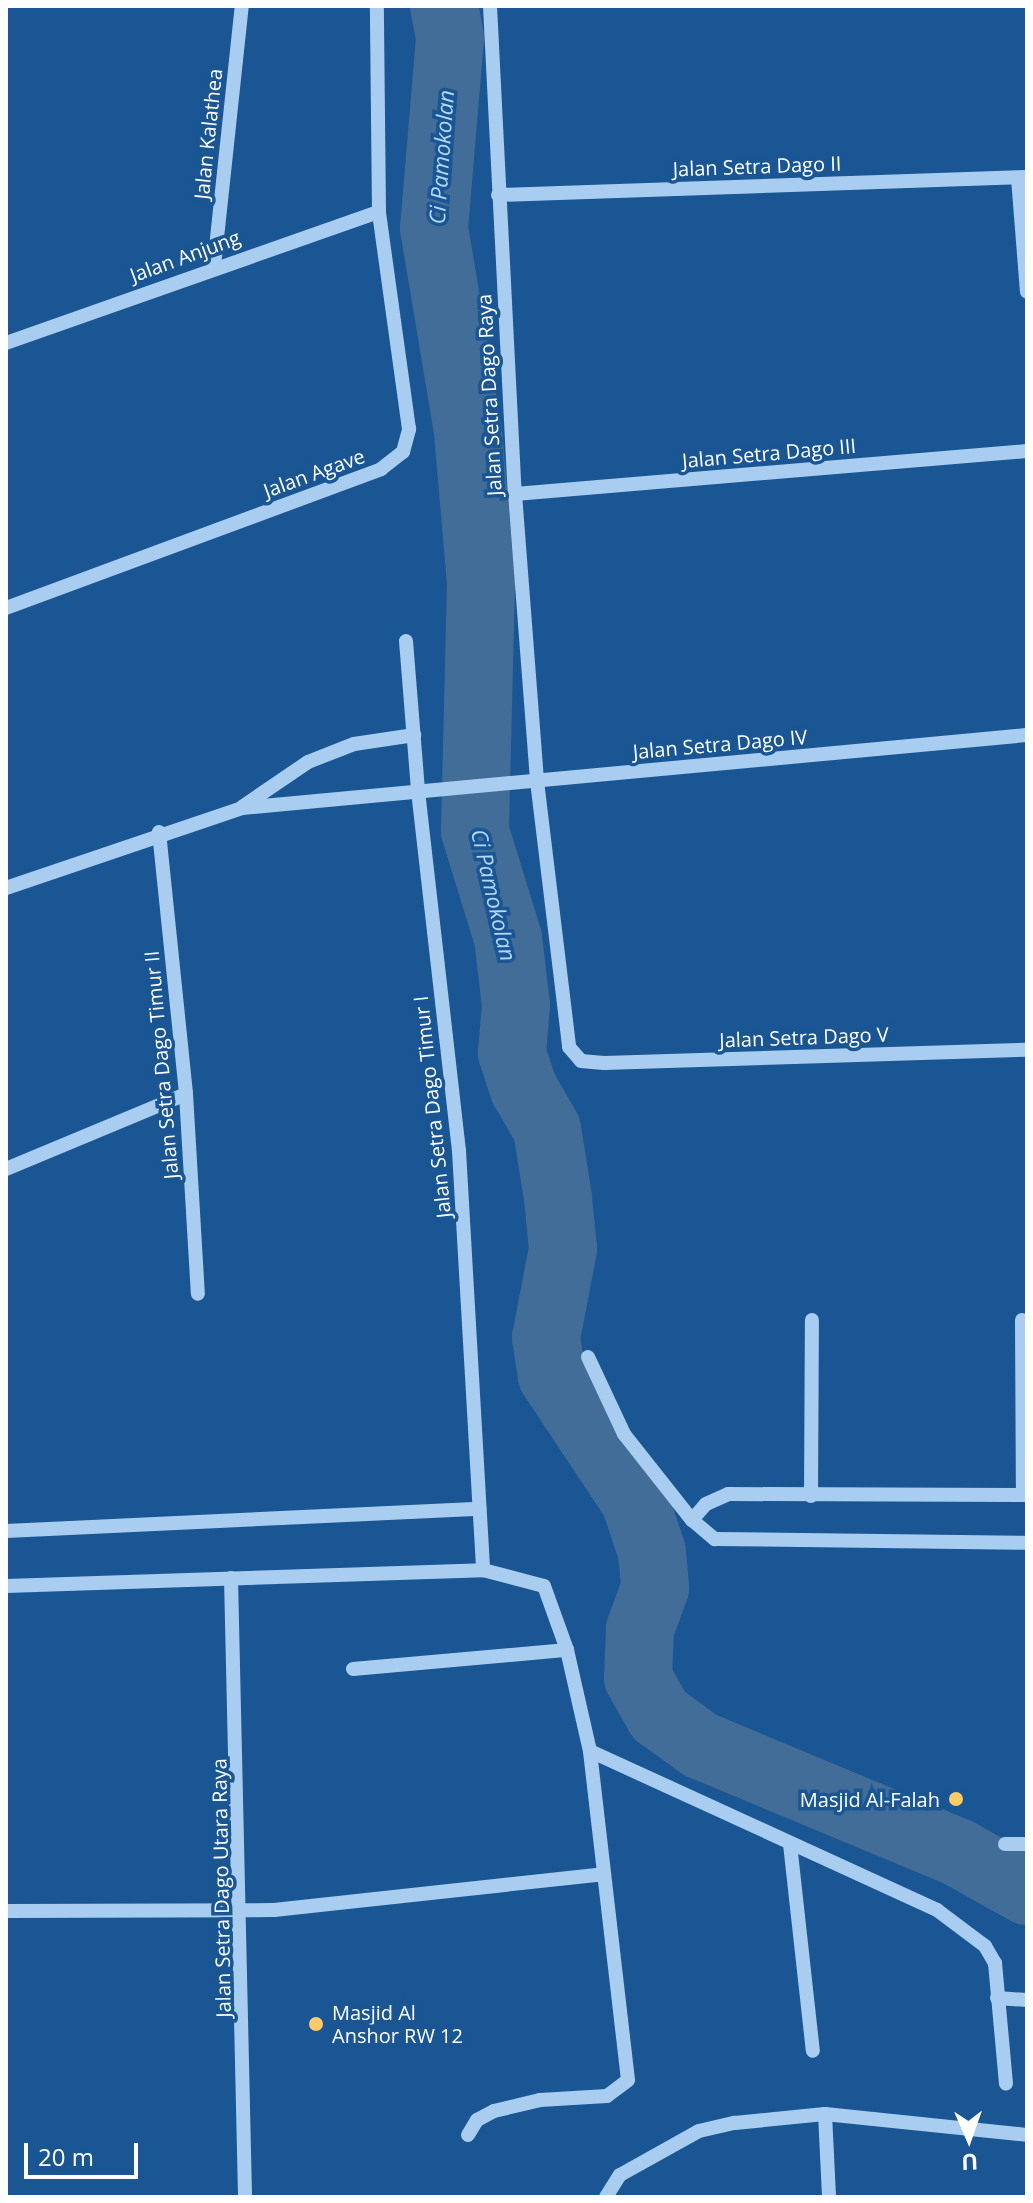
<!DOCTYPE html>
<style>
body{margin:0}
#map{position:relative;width:1033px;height:2203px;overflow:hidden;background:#195693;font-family:"Open Sans",sans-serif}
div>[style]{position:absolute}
.river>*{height:68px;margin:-34px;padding:0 34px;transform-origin:34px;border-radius:34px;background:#426d98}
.minor>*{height:14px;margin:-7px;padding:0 7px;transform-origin:7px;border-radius:7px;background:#a9cdf0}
.dots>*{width:22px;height:22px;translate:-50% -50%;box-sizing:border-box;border:4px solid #195693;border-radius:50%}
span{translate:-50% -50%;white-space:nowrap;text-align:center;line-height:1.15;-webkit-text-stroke:7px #195693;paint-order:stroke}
.street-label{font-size:20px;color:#fff}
.poi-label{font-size:20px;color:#fff}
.right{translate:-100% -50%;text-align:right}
.left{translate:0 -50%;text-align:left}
.water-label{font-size:22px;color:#b5d7f7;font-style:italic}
.frame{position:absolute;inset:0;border:8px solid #fff;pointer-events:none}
.north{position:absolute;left:929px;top:2099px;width:80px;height:80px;-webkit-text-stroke:6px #195693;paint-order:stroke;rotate:178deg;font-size:22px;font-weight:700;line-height:32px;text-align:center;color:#fff}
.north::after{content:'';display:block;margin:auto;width:28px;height:36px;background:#fff;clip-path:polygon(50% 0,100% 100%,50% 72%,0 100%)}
.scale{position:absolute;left:24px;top:2143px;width:114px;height:36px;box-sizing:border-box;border:4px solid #fff;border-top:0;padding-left:10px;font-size:24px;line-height:28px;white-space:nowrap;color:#fff;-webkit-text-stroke:6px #195693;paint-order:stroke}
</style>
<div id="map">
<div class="river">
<div style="left:444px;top:6px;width:33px;rotate:79deg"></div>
<div style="left:450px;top:38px;width:191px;rotate:94.8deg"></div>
<div style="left:434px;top:228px;width:207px;rotate:80.5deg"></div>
<div style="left:468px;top:432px;width:152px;rotate:85.1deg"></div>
<div style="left:481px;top:583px;width:248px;rotate:91.4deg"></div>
<div style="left:475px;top:831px;width:112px;rotate:72.9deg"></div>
<div style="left:508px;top:938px;width:67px;rotate:83.2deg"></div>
<div style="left:516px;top:1005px;width:48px;rotate:94.8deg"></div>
<div style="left:512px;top:1053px;width:38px;rotate:72deg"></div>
<div style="left:524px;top:1089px;width:46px;rotate:60.1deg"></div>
<div style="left:547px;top:1129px;width:70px;rotate:80.9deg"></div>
<div style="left:558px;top:1198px;width:51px;rotate:84.4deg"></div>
<div style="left:563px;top:1249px;width:91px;rotate:100.8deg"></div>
<div style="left:546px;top:1338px;width:38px;rotate:81deg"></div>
<div style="left:552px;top:1376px;width:150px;rotate:56.4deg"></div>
<div style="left:635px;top:1501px;width:54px;rotate:71.6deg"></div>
<div style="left:652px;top:1552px;width:36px;rotate:85deg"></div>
<div style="left:655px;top:1588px;width:44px;rotate:110.1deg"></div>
<div style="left:640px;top:1629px;width:49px;rotate:92.3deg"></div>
<div style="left:638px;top:1678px;width:43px;rotate:60.4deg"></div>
<div style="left:659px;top:1715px;width:51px;rotate:36.2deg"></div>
<div style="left:700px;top:1745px;width:281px;rotate:22.6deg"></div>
<div style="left:959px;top:1853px;width:78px;rotate:29.2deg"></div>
</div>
<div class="minor">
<div style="left:490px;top:6px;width:489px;rotate:87.1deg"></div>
<div style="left:515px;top:494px;width:288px;rotate:85.6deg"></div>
<div style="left:537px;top:781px;width:268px;rotate:83.1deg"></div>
<div style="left:569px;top:1047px;width:18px;rotate:49deg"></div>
<div style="left:581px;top:1061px;width:23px;rotate:5deg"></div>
<div style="left:604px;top:1063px;width:423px;rotate:-1.8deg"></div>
<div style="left:1018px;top:178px;width:114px;rotate:85.5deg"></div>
<div style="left:498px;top:195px;width:529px;rotate:-1.95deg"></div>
<div style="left:214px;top:266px;width:262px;rotate:-83.9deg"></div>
<div style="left:6px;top:343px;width:395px;rotate:-19.4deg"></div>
<div style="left:515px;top:494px;width:514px;rotate:-4.8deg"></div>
<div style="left:6px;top:608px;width:400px;rotate:-20.3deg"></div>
<div style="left:381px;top:469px;width:28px;rotate:-38deg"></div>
<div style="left:403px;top:452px;width:24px;rotate:-75deg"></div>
<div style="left:409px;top:429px;width:219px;rotate:-97.9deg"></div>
<div style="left:379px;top:212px;width:206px;rotate:-90.6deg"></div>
<div style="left:406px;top:641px;width:150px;rotate:85.4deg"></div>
<div style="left:418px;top:791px;width:362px;rotate:83.5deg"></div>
<div style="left:459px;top:1151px;width:420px;rotate:86.7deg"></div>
<div style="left:242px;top:807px;width:80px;rotate:-34.3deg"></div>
<div style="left:308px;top:762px;width:49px;rotate:-21.4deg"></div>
<div style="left:354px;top:744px;width:61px;rotate:-8.5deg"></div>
<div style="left:159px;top:832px;width:263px;rotate:84.1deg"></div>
<div style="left:186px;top:1094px;width:200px;rotate:86.6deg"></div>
<div style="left:6px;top:888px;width:249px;rotate:-18.7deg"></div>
<div style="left:242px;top:808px;width:788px;rotate:-5.31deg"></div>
<div style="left:6px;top:1169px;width:195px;rotate:-22.6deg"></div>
<div style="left:1022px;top:1320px;width:175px;rotate:89.7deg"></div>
<div style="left:588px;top:1357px;width:85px;rotate:64.9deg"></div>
<div style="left:624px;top:1434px;width:110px;rotate:51.7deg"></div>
<div style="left:692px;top:1520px;width:30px;rotate:40deg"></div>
<div style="left:715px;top:1539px;width:312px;rotate:0.7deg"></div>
<div style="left:811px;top:1496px;width:176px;rotate:-89.7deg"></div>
<div style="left:692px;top:1520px;width:21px;rotate:-49deg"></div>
<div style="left:706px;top:1504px;width:24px;rotate:-24deg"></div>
<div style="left:728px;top:1494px;width:299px;rotate:0.2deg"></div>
<div style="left:6px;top:1531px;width:474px;rotate:-2.7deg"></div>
<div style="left:231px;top:1578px;width:619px;rotate:88.7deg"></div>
<div style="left:6px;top:1586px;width:477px;rotate:-1.9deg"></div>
<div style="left:483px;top:1570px;width:63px;rotate:14.7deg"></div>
<div style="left:544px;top:1586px;width:68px;rotate:70.2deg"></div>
<div style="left:567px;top:1650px;width:104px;rotate:77.2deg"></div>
<div style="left:590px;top:1751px;width:382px;rotate:24.6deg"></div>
<div style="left:937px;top:1910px;width:60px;rotate:36.9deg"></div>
<div style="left:985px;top:1946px;width:20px;rotate:60deg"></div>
<div style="left:995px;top:1963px;width:121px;rotate:84.8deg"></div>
<div style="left:353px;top:1669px;width:215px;rotate:-5.1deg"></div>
<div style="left:790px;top:1844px;width:208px;rotate:83.7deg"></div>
<div style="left:1005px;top:1844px;width:22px"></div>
<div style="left:6px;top:1911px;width:268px;rotate:-0.2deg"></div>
<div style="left:274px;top:1910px;width:331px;rotate:-6.2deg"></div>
<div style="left:997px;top:1998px;width:30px;rotate:4deg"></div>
<div style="left:825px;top:2114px;width:83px;rotate:87.2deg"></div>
<div style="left:468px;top:2135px;width:17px;rotate:-59deg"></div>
<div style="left:477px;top:2120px;width:19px;rotate:-28deg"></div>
<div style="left:494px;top:2111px;width:47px;rotate:-13.4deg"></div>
<div style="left:540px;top:2100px;width:67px;rotate:-3.4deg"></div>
<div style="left:607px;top:2096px;width:26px;rotate:-37deg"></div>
<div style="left:628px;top:2080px;width:331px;rotate:-96.6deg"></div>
<div style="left:606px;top:2197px;width:26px;rotate:-58deg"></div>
<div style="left:620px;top:2175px;width:90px;rotate:-29.1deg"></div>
<div style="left:699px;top:2131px;width:37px;rotate:-13deg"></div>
<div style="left:735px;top:2123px;width:90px;rotate:-5.7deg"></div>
<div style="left:825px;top:2114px;width:203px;rotate:5.9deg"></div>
</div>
<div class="dots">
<div style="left:956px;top:1799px;background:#ffca67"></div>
<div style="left:316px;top:2024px;background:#ffca67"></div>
</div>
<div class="street-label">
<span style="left:208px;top:134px;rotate:-84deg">Jalan Kalathea</span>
<span style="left:757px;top:166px;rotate:-2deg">Jalan Setra Dago II</span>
<span style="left:185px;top:256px;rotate:-20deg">Jalan Anjung</span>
<span style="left:489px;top:395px;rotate:-93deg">Jalan Setra Dago Raya</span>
<span style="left:769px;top:453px;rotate:-5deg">Jalan Setra Dago III</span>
<span style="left:314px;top:473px;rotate:-20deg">Jalan Agave</span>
<span style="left:720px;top:744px;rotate:-5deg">Jalan Setra Dago IV</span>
<span style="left:804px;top:1037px;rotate:-2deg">Jalan Setra Dago V</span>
<span style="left:161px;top:1065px;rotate:-95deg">Jalan Setra Dago Timur II</span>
<span style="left:432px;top:1107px;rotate:-96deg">Jalan Setra Dago Timur I</span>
<span style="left:221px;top:1888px;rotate:-91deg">Jalan Setra Dago Utara Raya</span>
</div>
<div class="poi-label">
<span class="right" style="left:940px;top:1799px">Masjid Al-Falah</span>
<span class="left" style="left:332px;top:2024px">Masjid Al<br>Anshor RW 12</span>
</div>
<div class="water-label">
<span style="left:441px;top:157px;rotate:-86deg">Ci Pamokolan</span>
<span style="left:494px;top:895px;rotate:77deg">Ci Pamokolan</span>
</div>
<div class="frame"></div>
<div class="north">U</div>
<div class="scale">20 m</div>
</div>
